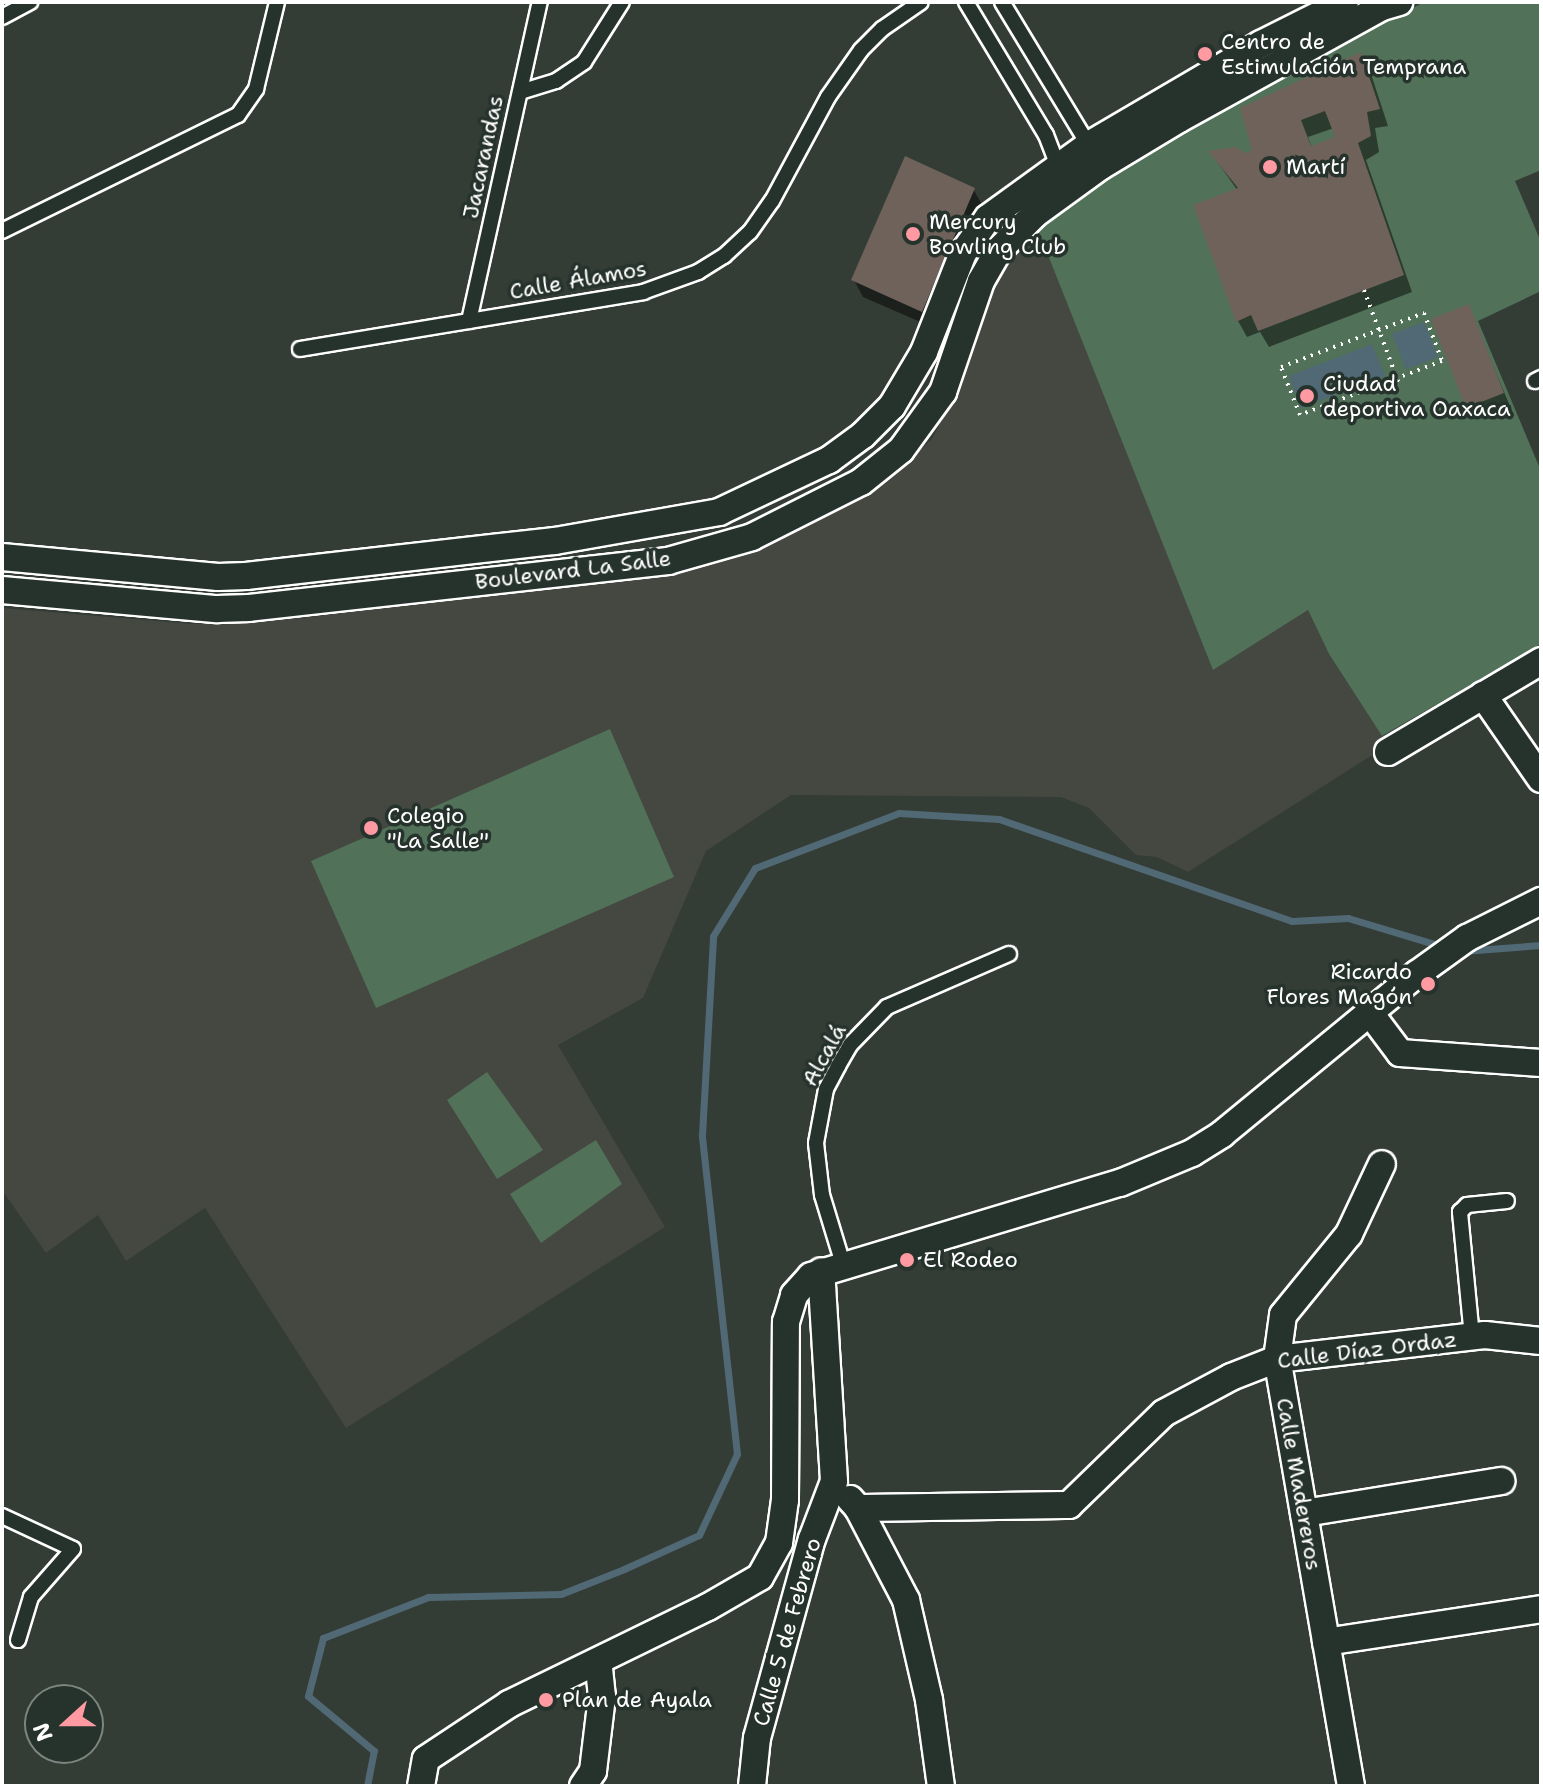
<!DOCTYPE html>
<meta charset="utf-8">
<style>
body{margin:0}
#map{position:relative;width:1543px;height:1788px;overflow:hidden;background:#343c36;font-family:"Shantell Sans",sans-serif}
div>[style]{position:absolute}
.built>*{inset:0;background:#454741}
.green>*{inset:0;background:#517159}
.water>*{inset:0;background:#506975}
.shadow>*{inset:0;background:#0007}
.stream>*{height:7px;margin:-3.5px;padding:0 3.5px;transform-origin:3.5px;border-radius:3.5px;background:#506975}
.building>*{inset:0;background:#6e625a}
.path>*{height:4px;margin-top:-2px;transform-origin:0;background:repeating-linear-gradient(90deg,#fff 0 2px,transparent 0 8px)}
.roads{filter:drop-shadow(2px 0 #fff) drop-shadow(-2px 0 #fff) drop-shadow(0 2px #fff) drop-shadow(0 -2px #fff)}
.service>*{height:14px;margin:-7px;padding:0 7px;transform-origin:7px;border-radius:7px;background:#26332d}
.minor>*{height:26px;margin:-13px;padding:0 13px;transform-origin:13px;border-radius:13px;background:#26332d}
.dots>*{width:22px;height:22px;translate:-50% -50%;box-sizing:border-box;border:4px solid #26332d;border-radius:50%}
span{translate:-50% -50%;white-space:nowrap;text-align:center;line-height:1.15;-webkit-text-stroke:7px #26332d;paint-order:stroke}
.poi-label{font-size:22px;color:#fff}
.left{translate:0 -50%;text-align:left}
.right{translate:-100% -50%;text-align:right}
.street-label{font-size:22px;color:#fff}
.frame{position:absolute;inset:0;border:4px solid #fff;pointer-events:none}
.north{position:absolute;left:24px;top:1684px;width:80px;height:80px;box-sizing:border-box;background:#26332d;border:2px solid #7d8581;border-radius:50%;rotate:249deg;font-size:22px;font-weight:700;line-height:32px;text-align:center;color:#fff}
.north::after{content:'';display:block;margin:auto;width:28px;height:36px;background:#ff9aa2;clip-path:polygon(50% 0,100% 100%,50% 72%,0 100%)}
</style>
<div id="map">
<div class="built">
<div style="clip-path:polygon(1036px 225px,1214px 669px,1308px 610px,1329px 654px,1388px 745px,1188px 872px,1157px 857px,1136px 855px,1089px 808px,1061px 797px,791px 795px,706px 851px,643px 998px,558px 1045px,665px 1227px,346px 1428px,205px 1208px,126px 1261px,98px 1215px,46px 1253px,2px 1190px,2px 608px,193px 624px,302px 618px,553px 587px,844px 504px,893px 476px,932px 439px,953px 398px,994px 279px,1002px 263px)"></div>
</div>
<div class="green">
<div style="clip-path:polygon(1424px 2px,1541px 2px,1541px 170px,1515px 181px,1541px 242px,1541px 291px,1478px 321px,1541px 471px,1541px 644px,1382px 736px,1329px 654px,1308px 610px,1213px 670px,1036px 225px,1097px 178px)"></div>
<div style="clip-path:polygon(610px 729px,674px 877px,376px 1008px,311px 861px)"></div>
<div style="clip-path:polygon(487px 1072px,543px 1150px,497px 1179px,447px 1100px)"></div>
<div style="clip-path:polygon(596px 1140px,622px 1184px,541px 1243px,510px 1194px)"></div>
</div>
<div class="water">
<div style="clip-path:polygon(1424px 322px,1438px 357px,1406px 369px,1392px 334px)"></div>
<div style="clip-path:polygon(1372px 344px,1385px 376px,1301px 408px,1289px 376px)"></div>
</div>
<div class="shadow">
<div style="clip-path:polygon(evenodd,1360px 55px,1370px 71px,1388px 126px,1375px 128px,1379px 152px,1366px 160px,1412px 292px,1269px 347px,1260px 332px,1247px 337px,1238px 321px,1238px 191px,1211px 153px,1245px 156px,1254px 151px,1360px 55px,1334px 128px,1338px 138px,1312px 148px,1308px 137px,1334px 128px)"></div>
<div style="clip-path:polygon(973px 189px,983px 206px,932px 327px,863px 297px,854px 280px)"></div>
<div style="clip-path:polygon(1468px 307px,1510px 406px,1475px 419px,1434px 320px)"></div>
</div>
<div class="stream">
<div style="left:1463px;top:951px;width:78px;rotate:-4.4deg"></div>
<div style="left:367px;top:1786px;width:36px;rotate:-79deg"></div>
<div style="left:374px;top:1751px;width:86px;rotate:-140.2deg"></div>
<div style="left:308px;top:1696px;width:60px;rotate:-75.5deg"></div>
<div style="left:323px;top:1638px;width:113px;rotate:-21.3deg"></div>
<div style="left:428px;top:1597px;width:133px;rotate:-1.3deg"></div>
<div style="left:561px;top:1594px;width:68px;rotate:-21.6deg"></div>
<div style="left:624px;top:1569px;width:82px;rotate:-24.4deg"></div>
<div style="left:699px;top:1535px;width:89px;rotate:-64.9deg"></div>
<div style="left:737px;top:1454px;width:321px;rotate:-96.3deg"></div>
<div style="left:702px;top:1135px;width:199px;rotate:-86.8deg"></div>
<div style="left:713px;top:936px;width:80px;rotate:-58.3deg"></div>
<div style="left:755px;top:868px;width:154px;rotate:-20.9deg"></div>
<div style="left:899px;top:813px;width:100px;rotate:3.4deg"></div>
<div style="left:999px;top:819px;width:310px;rotate:19.2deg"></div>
<div style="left:1292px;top:921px;width:56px;rotate:-3.1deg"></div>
<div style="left:1348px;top:918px;width:100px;rotate:16.8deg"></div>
</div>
<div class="building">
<div style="clip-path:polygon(evenodd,1361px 52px,1380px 109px,1367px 112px,1371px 136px,1358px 143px,1404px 275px,1258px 331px,1251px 315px,1236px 322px,1193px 205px,1238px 188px,1208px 151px,1236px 147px,1245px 153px,1252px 150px,1240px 108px,1361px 52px,1325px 111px,1335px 137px,1311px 146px,1301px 120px,1325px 111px)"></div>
<div style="clip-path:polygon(905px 156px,975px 188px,922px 312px,851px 280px)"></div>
<div style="clip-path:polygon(1469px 304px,1504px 393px,1466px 408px,1431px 319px)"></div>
</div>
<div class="path">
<div style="left:1364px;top:290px;width:103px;rotate:69.6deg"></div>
<div style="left:1424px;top:313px;width:51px;rotate:69.4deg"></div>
<div style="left:1442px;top:361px;width:152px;rotate:159.2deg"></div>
<div style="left:1300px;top:415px;width:52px;rotate:-111.6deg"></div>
<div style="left:1281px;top:367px;width:153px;rotate:-20.7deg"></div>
</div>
<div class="roads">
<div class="service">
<div style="left:966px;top:2px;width:155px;rotate:59deg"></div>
<div style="left:1046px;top:135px;width:40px;rotate:69deg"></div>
<div style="left:1002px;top:2px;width:172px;rotate:58.8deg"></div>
<div style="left:2px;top:17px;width:32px;rotate:-28deg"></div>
<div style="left:520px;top:92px;width:38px;rotate:-17deg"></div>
<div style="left:556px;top:81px;width:34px;rotate:-34deg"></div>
<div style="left:584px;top:62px;width:71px;rotate:-57.7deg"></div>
<div style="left:2px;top:231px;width:263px;rotate:-26.2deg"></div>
<div style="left:238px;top:115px;width:32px;rotate:-55deg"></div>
<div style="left:256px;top:89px;width:89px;rotate:-76.4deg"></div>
<div style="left:469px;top:321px;width:327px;rotate:-77.5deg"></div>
<div style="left:300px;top:349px;width:348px;rotate:-9.4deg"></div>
<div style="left:643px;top:292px;width:59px;rotate:-20deg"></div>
<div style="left:698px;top:272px;width:31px;rotate:-32deg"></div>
<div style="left:724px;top:256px;width:35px;rotate:-43deg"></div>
<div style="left:750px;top:232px;width:38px;rotate:-55deg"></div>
<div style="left:772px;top:201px;width:118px;rotate:-61.7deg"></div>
<div style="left:828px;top:97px;width:57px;rotate:-54.9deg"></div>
<div style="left:861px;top:50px;width:30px;rotate:-45deg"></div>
<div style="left:882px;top:29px;width:47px;rotate:-34.7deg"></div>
<div style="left:1535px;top:381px;width:7px;rotate:-27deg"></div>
<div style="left:843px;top:1264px;width:72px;rotate:-106.9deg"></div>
<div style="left:822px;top:1195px;width:52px;rotate:-96.6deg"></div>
<div style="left:816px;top:1143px;width:55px;rotate:-79.5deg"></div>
<div style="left:826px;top:1089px;width:26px;rotate:-62deg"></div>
<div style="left:838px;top:1066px;width:24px;rotate:-60deg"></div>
<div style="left:850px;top:1045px;width:53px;rotate:-45.8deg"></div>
<div style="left:887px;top:1007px;width:133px;rotate:-23.5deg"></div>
<div style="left:1472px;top:1337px;width:126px;rotate:-95.5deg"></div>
<div style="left:1460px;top:1212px;width:10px;rotate:-45deg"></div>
<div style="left:1467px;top:1205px;width:40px;rotate:-5.7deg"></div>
<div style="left:2px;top:1516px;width:78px;rotate:24.9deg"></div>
<div style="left:73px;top:1549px;width:64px;rotate:131.2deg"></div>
<div style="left:31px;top:1597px;width:45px;rotate:106.8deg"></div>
</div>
<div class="minor">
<div style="left:2px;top:557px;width:217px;rotate:5.3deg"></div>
<div style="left:218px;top:577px;width:28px;rotate:-2deg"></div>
<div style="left:246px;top:576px;width:311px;rotate:-6.5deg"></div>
<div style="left:555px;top:541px;width:167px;rotate:-10deg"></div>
<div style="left:719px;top:512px;width:122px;rotate:-25.3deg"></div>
<div style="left:829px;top:460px;width:42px;rotate:-36.3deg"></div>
<div style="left:863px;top:435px;width:41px;rotate:-45deg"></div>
<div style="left:892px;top:406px;width:63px;rotate:-59.3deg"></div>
<div style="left:924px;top:352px;width:106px;rotate:-68.5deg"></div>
<div style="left:963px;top:253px;width:43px;rotate:-54.5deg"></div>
<div style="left:988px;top:218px;width:125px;rotate:-35.9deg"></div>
<div style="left:1089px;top:145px;width:199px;rotate:-30.4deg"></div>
<div style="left:1261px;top:44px;width:94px;rotate:-26.6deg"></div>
<div style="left:2px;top:590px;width:216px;rotate:5.1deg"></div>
<div style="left:217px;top:609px;width:32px;rotate:-2deg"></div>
<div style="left:249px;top:608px;width:422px;rotate:-6.4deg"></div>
<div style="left:668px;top:561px;width:87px;rotate:-15.9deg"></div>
<div style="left:752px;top:537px;width:122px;rotate:-26.8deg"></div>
<div style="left:861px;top:482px;width:51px;rotate:-38.7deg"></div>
<div style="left:901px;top:450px;width:72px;rotate:-54.1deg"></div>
<div style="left:943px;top:392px;width:117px;rotate:-71.1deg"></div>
<div style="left:981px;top:281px;width:34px;rotate:-60deg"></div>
<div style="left:998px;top:251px;width:52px;rotate:-45deg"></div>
<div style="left:1035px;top:214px;width:82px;rotate:-36deg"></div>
<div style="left:1101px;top:166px;width:91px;rotate:-31.1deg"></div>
<div style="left:1179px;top:119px;width:232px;rotate:-28.9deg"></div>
<div style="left:1382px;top:7px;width:18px;rotate:-16deg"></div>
<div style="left:1483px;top:695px;width:102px;rotate:55.4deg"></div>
<div style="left:1388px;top:752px;width:178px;rotate:-30.7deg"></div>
<div style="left:1370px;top:1013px;width:50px;rotate:53.1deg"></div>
<div style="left:1400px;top:1053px;width:141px;rotate:4.1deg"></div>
<div style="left:850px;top:1499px;width:12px;rotate:48deg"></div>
<div style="left:858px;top:1508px;width:104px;rotate:62.4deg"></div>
<div style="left:906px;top:1600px;width:103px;rotate:77deg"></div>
<div style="left:929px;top:1700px;width:87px;rotate:82.1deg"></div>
<div style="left:858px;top:1508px;width:211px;rotate:-0.8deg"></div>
<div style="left:1069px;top:1505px;width:132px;rotate:-44.1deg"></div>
<div style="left:1164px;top:1413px;width:76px;rotate:-28.2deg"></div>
<div style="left:1231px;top:1377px;width:49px;rotate:-21.4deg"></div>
<div style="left:1277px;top:1359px;width:209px;rotate:-6.6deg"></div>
<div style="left:1485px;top:1335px;width:56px;rotate:6.1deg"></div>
<div style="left:1304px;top:1513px;width:200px;rotate:-9.2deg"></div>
<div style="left:1326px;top:1642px;width:218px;rotate:-8.7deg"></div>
<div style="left:421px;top:1786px;width:27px;rotate:-80deg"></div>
<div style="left:426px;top:1759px;width:100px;rotate:-33.5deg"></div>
<div style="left:509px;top:1704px;width:221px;rotate:-26deg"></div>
<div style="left:708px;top:1607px;width:60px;rotate:-30deg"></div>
<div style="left:760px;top:1577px;width:39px;rotate:-61deg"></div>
<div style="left:779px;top:1543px;width:43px;rotate:-82.1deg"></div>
<div style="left:785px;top:1500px;width:178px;rotate:-89.7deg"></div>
<div style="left:786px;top:1322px;width:28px;rotate:-73deg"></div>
<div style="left:794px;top:1295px;width:25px;rotate:-48deg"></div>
<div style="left:811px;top:1276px;width:323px;rotate:-16.8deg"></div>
<div style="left:1120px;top:1183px;width:78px;rotate:-22.6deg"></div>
<div style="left:1192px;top:1153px;width:36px;rotate:-32deg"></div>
<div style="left:1222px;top:1134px;width:252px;rotate:-39.4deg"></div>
<div style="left:1417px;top:974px;width:62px;rotate:-35.8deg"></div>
<div style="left:1467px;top:938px;width:83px;rotate:-26.6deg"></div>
<div style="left:583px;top:1786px;width:18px;rotate:-56deg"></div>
<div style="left:593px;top:1771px;width:75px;rotate:-83.1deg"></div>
<div style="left:602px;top:1697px;width:36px;rotate:-96deg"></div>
<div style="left:752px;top:1786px;width:48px;rotate:-84.1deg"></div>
<div style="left:757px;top:1738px;width:206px;rotate:-74.6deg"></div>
<div style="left:812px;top:1539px;width:62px;rotate:-69.2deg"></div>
<div style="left:834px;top:1481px;width:210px;rotate:-93.5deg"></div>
<div style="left:1351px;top:1786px;width:433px;rotate:-99.8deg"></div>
<div style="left:1277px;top:1359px;width:44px;rotate:-82.2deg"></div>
<div style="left:1283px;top:1315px;width:104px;rotate:-50.8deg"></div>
<div style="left:1349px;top:1234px;width:77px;rotate:-64.8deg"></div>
</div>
</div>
<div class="dots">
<div style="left:1205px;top:54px;background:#ff9aa2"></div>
<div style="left:1270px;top:167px;background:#ff9aa2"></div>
<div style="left:913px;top:234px;background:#ff9aa2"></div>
<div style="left:1307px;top:396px;background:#ff9aa2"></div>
<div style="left:371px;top:828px;background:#ff9aa2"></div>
<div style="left:1428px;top:984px;background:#ff9aa2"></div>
<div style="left:907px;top:1260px;background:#ff9aa2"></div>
<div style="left:546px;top:1700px;background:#ff9aa2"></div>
</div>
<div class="poi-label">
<span class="left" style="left:1221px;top:54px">Centro de<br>Estimulación Temprana</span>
<span class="left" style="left:1286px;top:167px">Martí</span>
<span class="left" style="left:929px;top:234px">Mercury<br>Bowling Club</span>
<span class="left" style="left:1323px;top:396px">Ciudad<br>deportiva Oaxaca</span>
<span class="left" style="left:387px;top:828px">Colegio<br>"La Salle"</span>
<span class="right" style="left:1412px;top:984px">Ricardo<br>Flores Magón</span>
<span class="left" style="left:923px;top:1260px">El Rodeo</span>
<span class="left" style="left:562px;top:1700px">Plan de Ayala</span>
</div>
<div class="street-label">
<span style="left:483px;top:157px;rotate:-78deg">Jacarandas</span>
<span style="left:578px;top:280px;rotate:-10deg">Calle Álamos</span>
<span style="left:573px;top:570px;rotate:-7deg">Boulevard La Salle</span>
<span style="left:824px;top:1055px;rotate:-61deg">Alcalá</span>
<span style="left:1367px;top:1350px;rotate:-7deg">Calle Díaz Ordaz</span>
<span style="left:1299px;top:1484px;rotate:80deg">Calle Madereros</span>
<span style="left:787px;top:1632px;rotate:-74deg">Calle 5 de Febrero</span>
</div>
<div class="frame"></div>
<div class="north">N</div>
</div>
